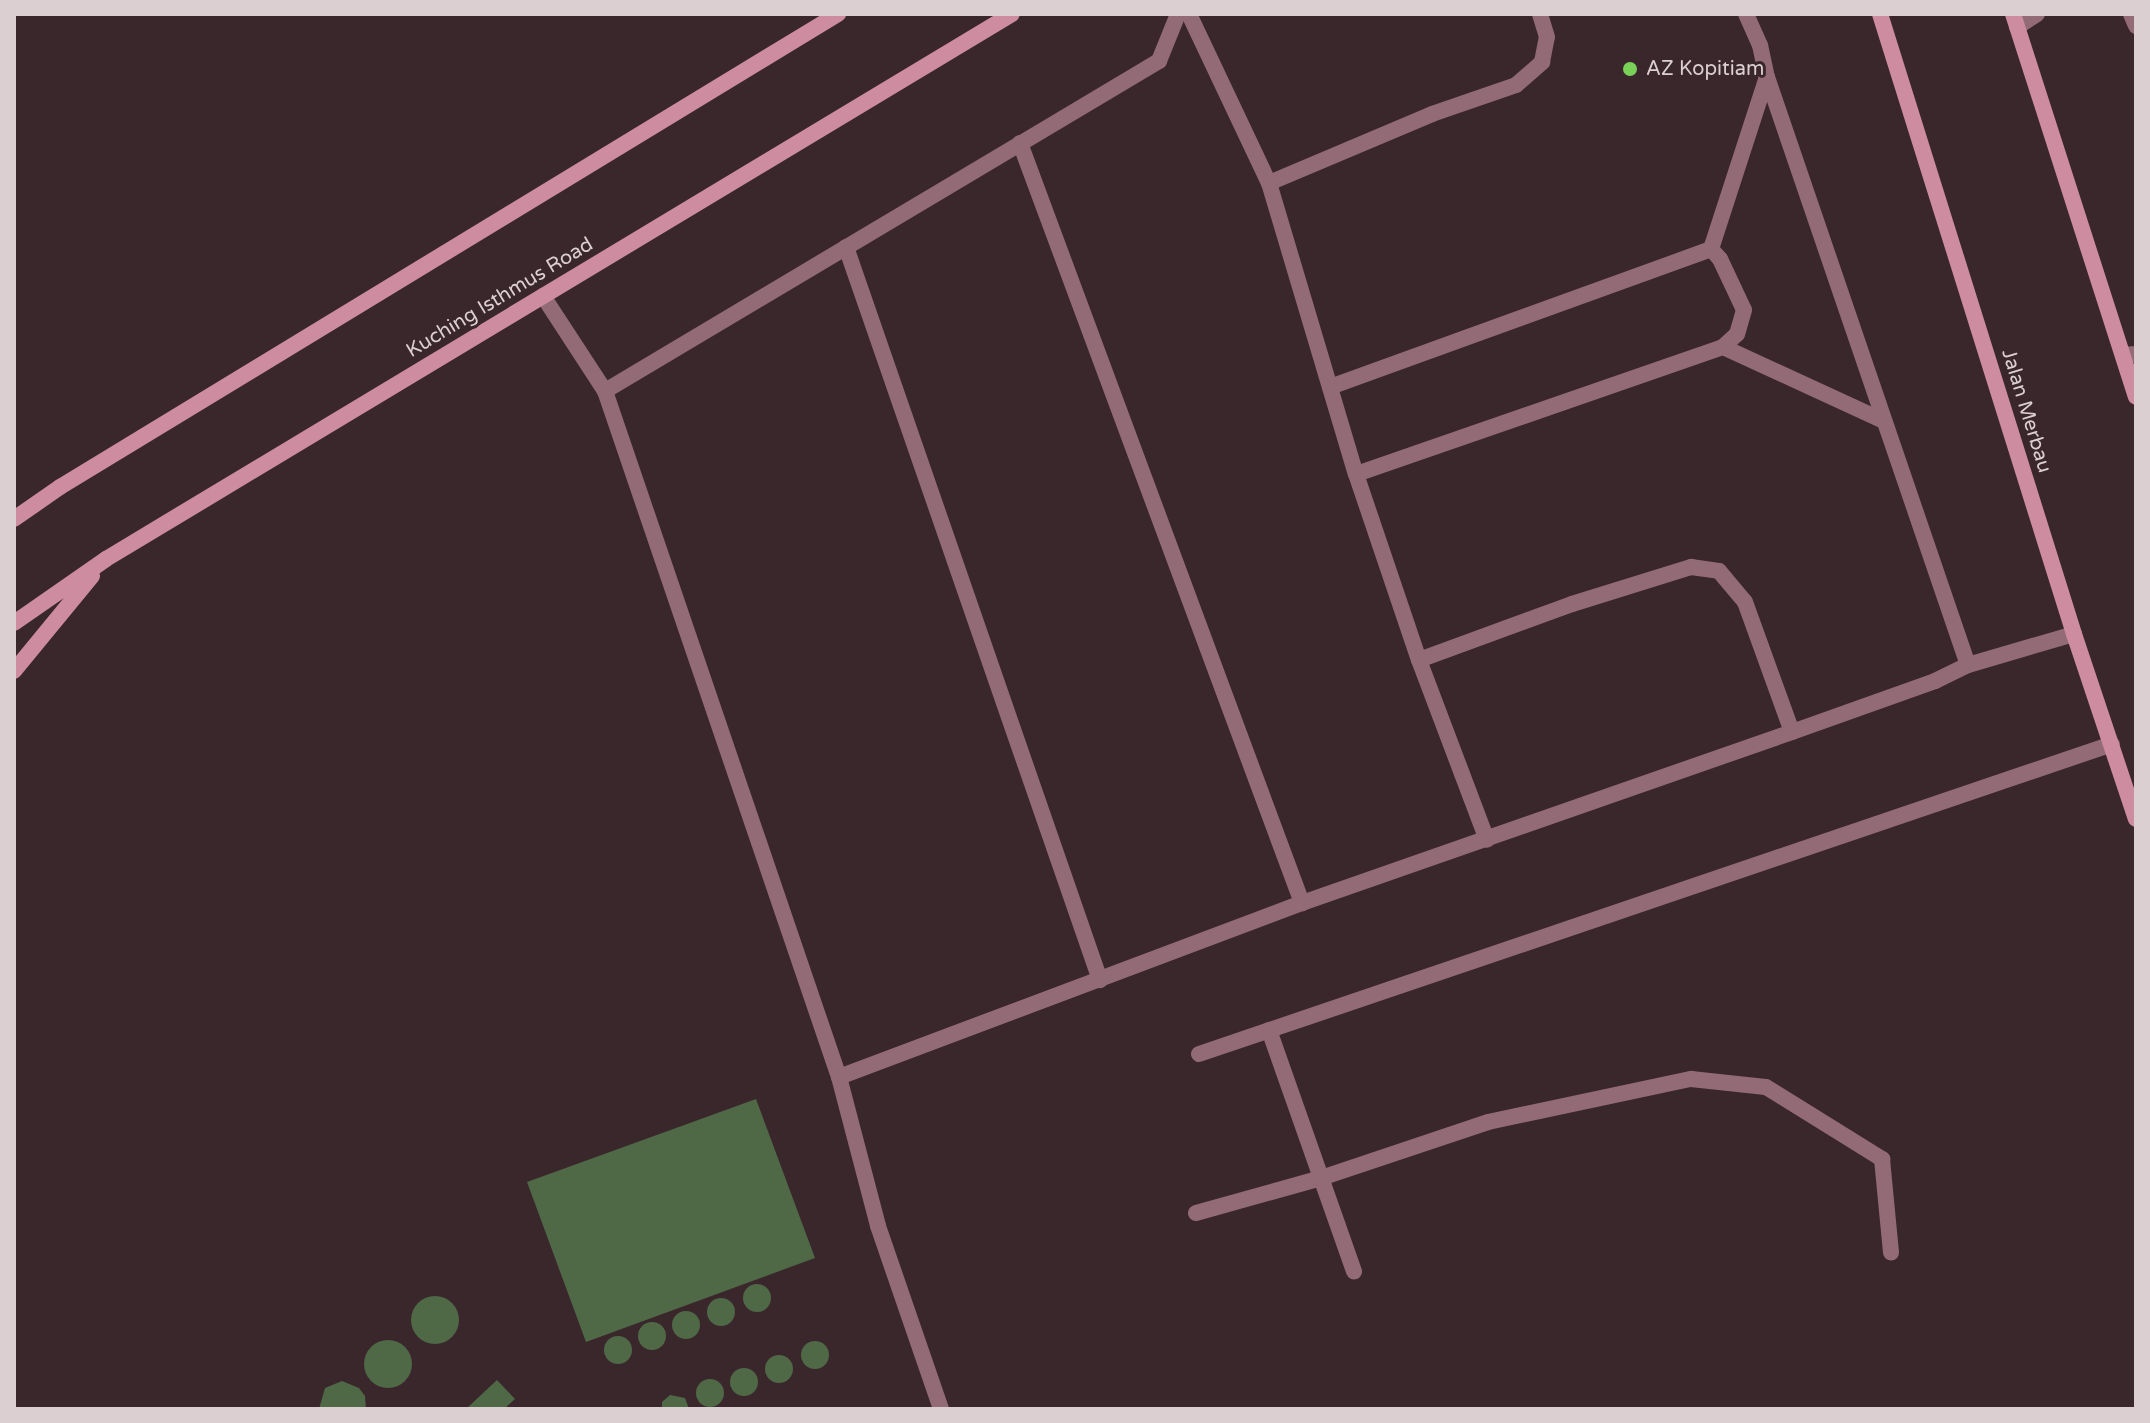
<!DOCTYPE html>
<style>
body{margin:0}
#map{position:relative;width:2150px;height:1423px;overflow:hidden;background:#3a272c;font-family:"Varela Round",sans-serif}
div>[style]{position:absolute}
.building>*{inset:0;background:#4f6846}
.round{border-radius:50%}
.lane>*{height:16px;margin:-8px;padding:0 8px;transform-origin:8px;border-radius:8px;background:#936b76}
.secondary>*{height:16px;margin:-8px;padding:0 8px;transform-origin:8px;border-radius:8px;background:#cd8c9f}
.dots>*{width:22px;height:22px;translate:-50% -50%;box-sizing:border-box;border:4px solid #3a272c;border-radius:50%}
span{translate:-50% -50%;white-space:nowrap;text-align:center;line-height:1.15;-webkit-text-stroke:6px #3a272c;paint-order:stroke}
.poi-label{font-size:20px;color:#dccfd2}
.left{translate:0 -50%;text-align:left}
.street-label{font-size:20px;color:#dccfd2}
.frame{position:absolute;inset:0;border:16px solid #dccfd2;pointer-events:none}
</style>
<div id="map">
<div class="building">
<div style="clip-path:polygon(756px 1099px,815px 1258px,586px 1342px,527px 1182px)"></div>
<div class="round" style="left:743px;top:1284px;width:28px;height:28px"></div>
<div class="round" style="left:411px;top:1296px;width:48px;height:48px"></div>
<div class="round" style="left:707px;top:1298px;width:28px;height:28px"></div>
<div class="round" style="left:672px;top:1311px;width:28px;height:28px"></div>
<div class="round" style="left:638px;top:1322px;width:28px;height:28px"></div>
<div class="round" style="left:604px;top:1336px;width:28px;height:28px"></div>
<div class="round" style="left:364px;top:1340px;width:48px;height:48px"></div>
<div class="round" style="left:801px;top:1341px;width:28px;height:28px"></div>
<div class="round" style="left:765px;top:1355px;width:28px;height:28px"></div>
<div class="round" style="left:730px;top:1368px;width:28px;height:28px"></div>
<div class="round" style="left:696px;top:1379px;width:28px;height:28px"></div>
<div style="clip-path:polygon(497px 1380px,515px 1399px,504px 1409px,466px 1409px)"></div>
<div style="clip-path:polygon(342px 1381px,359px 1388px,365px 1396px,366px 1409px,319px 1409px,325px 1388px)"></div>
<div style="clip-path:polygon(670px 1395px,685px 1398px,689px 1409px,662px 1409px,662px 1402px)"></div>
</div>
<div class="lane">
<div style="left:1189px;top:14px;width:187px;rotate:64.7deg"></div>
<div style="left:1269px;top:183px;width:304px;rotate:73.4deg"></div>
<div style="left:1356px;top:474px;width:196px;rotate:71.3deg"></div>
<div style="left:1419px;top:660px;width:192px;rotate:69.3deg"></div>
<div style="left:1746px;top:14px;width:34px;rotate:66deg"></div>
<div style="left:1760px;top:45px;width:33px;rotate:78deg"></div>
<div style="left:1767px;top:77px;width:621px;rotate:71.13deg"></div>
<div style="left:2131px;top:14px;width:13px;rotate:67deg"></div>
<div style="left:2017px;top:27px;width:24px;rotate:-33deg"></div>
<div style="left:1020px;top:143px;width:811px;rotate:69.64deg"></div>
<div style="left:1269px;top:183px;width:177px;rotate:-22.9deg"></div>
<div style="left:1432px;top:114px;width:89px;rotate:-19deg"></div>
<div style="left:1516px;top:85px;width:35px;rotate:-41deg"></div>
<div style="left:1542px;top:62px;width:25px;rotate:-79deg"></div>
<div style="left:1547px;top:37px;width:24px;rotate:-107deg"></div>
<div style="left:846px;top:247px;width:776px;rotate:70.89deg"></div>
<div style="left:1711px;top:249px;width:181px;rotate:-72deg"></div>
<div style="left:543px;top:296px;width:113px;rotate:56.9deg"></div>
<div style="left:605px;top:391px;width:725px;rotate:71.17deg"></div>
<div style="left:839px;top:1077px;width:154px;rotate:75.3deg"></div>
<div style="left:878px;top:1226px;width:194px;rotate:71deg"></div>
<div style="left:1723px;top:347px;width:177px;rotate:24.7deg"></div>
<div style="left:2123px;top:355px;width:13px;rotate:-4deg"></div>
<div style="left:1330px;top:387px;width:405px;rotate:-19.9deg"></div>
<div style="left:1711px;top:249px;width:13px;rotate:48deg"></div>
<div style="left:1720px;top:259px;width:56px;rotate:64.8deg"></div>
<div style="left:1744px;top:310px;width:25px;rotate:106deg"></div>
<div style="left:1737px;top:334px;width:19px;rotate:137deg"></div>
<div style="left:1723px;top:347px;width:388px;rotate:160.9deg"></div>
<div style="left:605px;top:391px;width:645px;rotate:-30.78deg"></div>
<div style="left:1159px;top:61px;width:51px;rotate:-68deg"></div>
<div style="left:1419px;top:660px;width:163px;rotate:-20.1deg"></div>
<div style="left:1572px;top:604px;width:125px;rotate:-17.3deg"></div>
<div style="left:1691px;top:567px;width:28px;rotate:8deg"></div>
<div style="left:1719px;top:571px;width:40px;rotate:50deg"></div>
<div style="left:1745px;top:602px;width:138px;rotate:70.1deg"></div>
<div style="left:1269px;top:1030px;width:256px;rotate:70.6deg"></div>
<div style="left:1199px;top:1054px;width:964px;rotate:-18.75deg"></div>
<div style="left:839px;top:1077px;width:495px;rotate:-20.6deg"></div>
<div style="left:1302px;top:903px;width:519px;rotate:-19.24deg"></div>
<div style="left:1792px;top:732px;width:152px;rotate:-19.6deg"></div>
<div style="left:1935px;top:681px;width:37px;rotate:-26deg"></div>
<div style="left:1968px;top:665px;width:110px;rotate:-16.3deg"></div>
<div style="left:1196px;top:1213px;width:130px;rotate:-15.6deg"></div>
<div style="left:1321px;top:1178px;width:176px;rotate:-18.5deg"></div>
<div style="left:1488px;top:1122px;width:208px;rotate:-12deg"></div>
<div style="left:1691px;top:1079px;width:75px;rotate:6.1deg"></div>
<div style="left:1766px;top:1087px;width:137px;rotate:31.8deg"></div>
<div style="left:1882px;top:1159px;width:94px;rotate:84.5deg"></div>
</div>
<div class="secondary">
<div style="left:1880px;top:14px;width:650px;rotate:72.62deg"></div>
<div style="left:2074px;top:634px;width:195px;rotate:71.5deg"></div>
<div style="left:2013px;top:14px;width:402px;rotate:72.2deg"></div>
<div style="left:14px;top:519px;width:56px;rotate:-34.8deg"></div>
<div style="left:60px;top:487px;width:911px;rotate:-31.3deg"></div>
<div style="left:14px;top:623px;width:112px;rotate:-34.8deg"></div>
<div style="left:106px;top:559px;width:1057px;rotate:-31.03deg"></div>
<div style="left:14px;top:671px;width:123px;rotate:-50.6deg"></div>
</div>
<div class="dots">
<div style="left:1630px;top:69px;background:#79d158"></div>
</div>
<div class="poi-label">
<span class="left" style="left:1646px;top:69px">AZ Kopitiam</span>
</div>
<div class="street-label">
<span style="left:500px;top:298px;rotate:-31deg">Kuching Isthmus Road</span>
<span style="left:2026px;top:411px;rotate:73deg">Jalan Merbau</span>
</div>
<div class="frame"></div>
</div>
